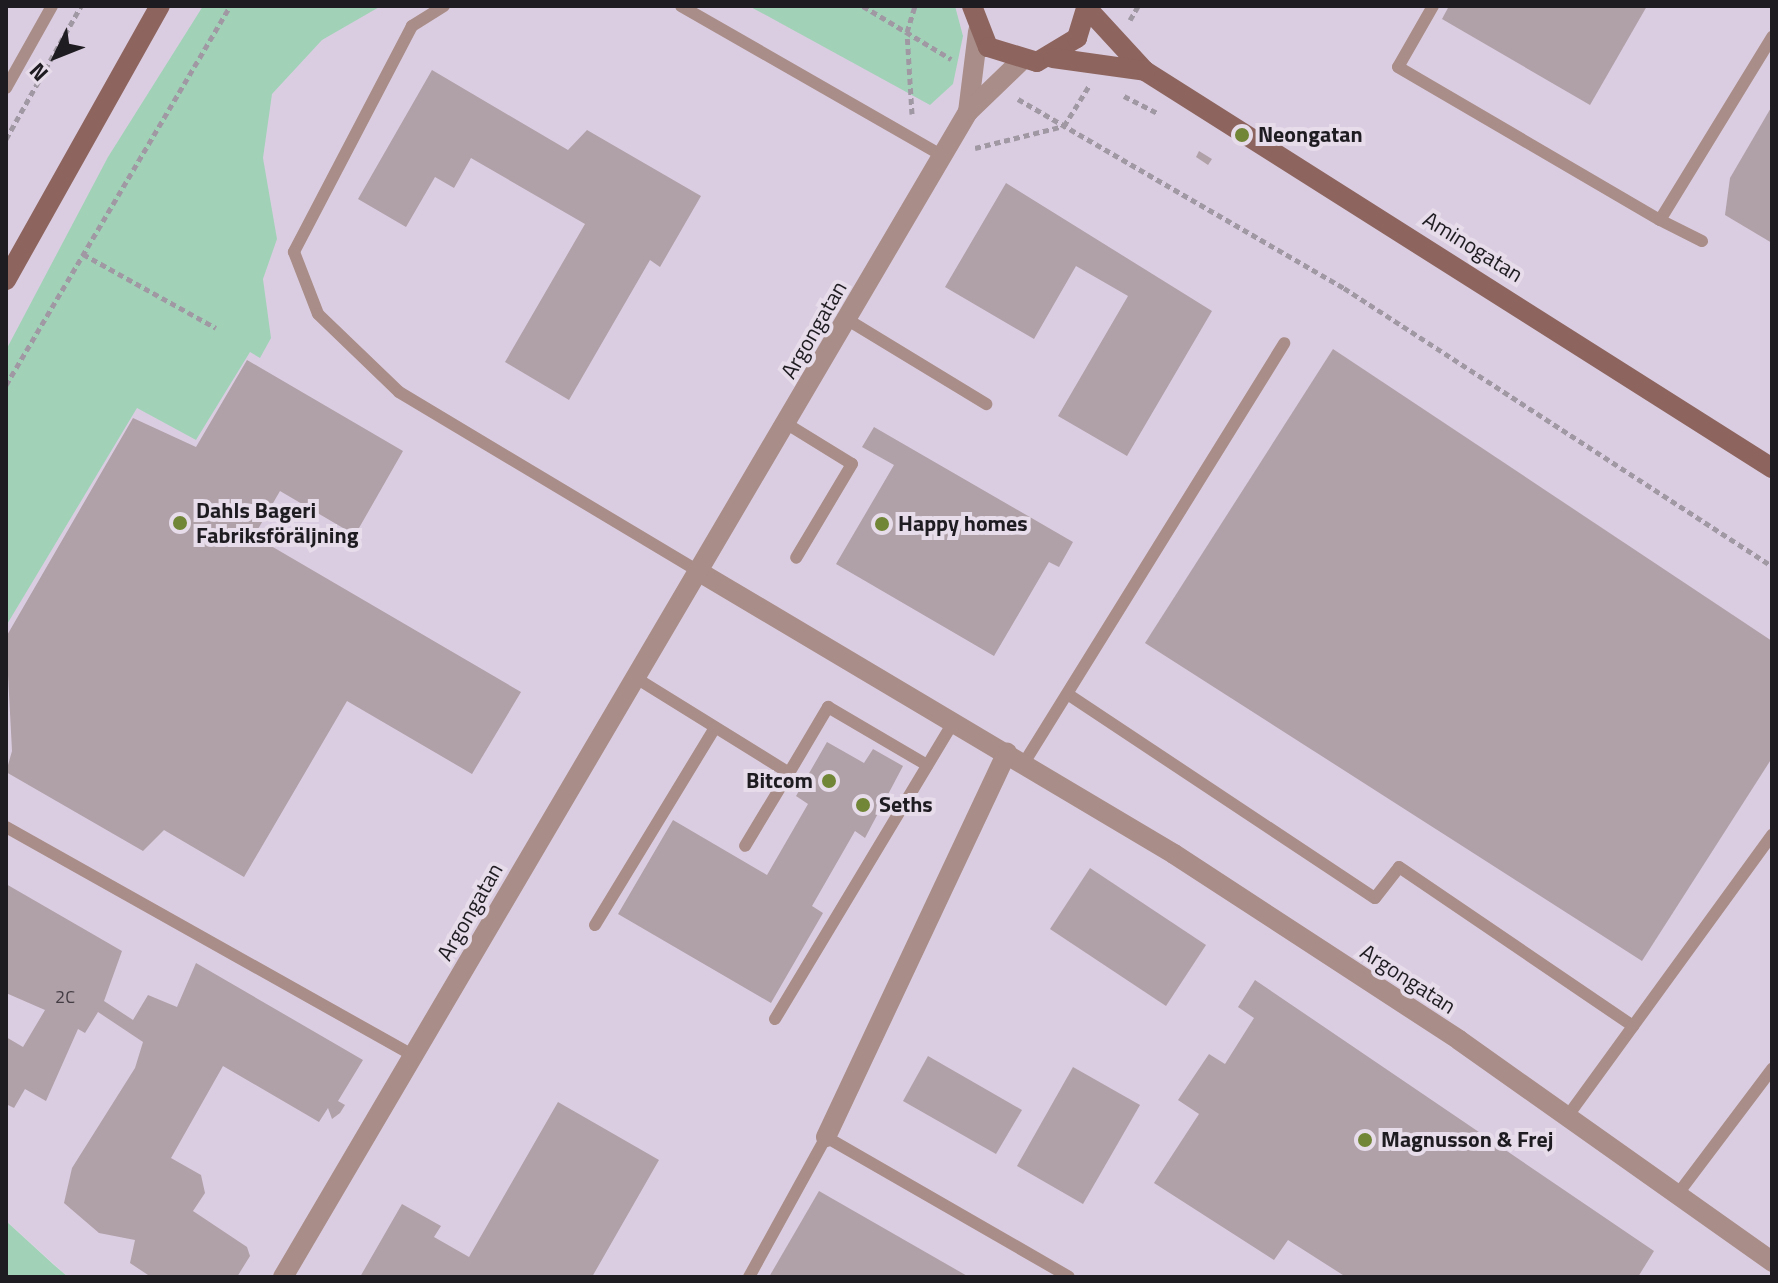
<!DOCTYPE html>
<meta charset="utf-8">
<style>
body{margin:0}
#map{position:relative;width:1778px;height:1283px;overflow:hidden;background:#e6dcea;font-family:"Titillium Web",sans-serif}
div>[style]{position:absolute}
.built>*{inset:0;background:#dbcde1}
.green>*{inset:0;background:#a1d2b8}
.building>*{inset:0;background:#b0a0a8}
.path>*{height:5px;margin-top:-2.5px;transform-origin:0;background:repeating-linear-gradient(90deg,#a099a4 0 6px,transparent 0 10px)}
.lane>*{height:12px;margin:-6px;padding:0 6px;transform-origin:6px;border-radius:6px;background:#a98d88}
.street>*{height:20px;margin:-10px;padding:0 10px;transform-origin:10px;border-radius:10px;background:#a98d88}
.secondary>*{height:20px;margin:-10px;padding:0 10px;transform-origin:10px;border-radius:10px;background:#8d655e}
.dots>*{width:22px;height:22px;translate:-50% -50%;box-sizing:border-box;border:4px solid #e6dcea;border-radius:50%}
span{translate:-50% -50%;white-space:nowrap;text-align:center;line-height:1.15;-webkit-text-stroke:8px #e6dcea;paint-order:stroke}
.number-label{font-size:18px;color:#433d43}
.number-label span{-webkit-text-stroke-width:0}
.poi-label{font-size:22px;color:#1f1c21;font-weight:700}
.left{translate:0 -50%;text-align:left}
.right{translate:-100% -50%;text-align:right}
.street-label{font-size:22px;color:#1f1c21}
.frame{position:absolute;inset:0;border:8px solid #1f1c21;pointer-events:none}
.north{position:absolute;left:16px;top:16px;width:80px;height:80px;-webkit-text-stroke:6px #e6dcea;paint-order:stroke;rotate:227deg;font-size:22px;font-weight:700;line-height:32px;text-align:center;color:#1f1c21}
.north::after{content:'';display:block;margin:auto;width:28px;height:36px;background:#1f1c21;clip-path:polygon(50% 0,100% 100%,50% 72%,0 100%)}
</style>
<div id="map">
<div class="built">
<div style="clip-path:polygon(6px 6px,1772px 6px,1772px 1277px,68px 1277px,6px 1221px)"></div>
</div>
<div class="green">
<div style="clip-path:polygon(203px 6px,381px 6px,322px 40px,272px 94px,263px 158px,277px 239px,263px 279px,271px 338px,260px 358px,250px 352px,196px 440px,137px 408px,6px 626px,6px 350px,108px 157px)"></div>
<div style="clip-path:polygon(749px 6px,955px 6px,963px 36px,953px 84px,930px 105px)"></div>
<div style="clip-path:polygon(6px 1221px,53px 1264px,68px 1277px,6px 1277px)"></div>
</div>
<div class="building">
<div style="clip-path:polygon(1449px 6px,1647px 6px,1590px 105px,1442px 19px)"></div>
<div style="clip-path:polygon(432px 70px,568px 150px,587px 130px,701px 196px,660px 267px,650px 260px,569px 400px,505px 362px,585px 224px,471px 158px,454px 188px,435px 177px,406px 227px,358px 199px)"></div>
<div style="clip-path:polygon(1772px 106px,1772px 243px,1725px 215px,1730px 178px)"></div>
<div style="clip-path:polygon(1199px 151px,1212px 159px,1208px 165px,1196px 157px)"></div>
<div style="clip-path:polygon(1006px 183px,1212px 311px,1127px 456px,1058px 416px,1128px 296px,1076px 266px,1034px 339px,945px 287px)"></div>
<div style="clip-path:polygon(1333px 349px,1772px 641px,1772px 758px,1642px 961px,1145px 643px)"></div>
<div style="clip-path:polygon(247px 360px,403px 451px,355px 535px,280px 491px,254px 536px,521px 692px,472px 774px,347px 701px,244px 877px,164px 830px,143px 851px,6px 772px,12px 751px,6px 637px,133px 418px,196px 447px)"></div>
<div style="clip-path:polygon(874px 427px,1073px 542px,1059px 567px,1049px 562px,994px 656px,836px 564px,894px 465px,862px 447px)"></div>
<div style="clip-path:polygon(827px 742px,864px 763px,873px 749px,903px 766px,865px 838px,855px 831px,812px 906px,823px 913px,771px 1003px,618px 914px,673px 820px,767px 875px,808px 804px,796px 796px)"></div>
<div style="clip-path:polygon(1090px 868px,1206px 945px,1166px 1006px,1050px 929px)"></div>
<div style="clip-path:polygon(6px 884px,122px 951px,104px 1001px,133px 1020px,148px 995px,177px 1007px,196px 963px,363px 1060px,338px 1101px,345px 1105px,340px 1113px,332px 1119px,328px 1108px,319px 1122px,223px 1066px,171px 1158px,201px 1175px,205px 1193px,193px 1211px,247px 1247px,250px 1256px,237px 1277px,151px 1277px,130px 1263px,135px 1240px,99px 1233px,64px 1203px,72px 1168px,135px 1068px,143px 1042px,98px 1012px,85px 1033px,78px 1029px,46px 1101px,25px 1089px,14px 1108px,6px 1104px,6px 1037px,23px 1047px,45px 1010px,6px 993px)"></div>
<div style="clip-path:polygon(1255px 980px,1654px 1251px,1638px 1277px,1346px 1277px,1288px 1240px,1274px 1260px,1154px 1183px,1199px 1114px,1178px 1100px,1209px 1054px,1225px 1064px,1254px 1018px,1238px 1007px)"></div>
<div style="clip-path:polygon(928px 1056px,1022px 1110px,996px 1154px,903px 1101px)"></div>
<div style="clip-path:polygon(1073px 1067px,1140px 1105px,1083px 1204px,1017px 1166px)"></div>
<div style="clip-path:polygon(558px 1102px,659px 1160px,592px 1277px,360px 1277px,402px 1204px,441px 1226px,434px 1237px,469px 1257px)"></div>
<div style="clip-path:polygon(819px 1191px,969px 1277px,769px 1277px)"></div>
</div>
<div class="path">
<div style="left:863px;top:6px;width:103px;rotate:31.1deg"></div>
<div style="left:1130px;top:20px;width:16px;rotate:-60deg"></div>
<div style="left:1124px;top:96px;width:38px;rotate:27deg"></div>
<div style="left:1018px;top:99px;width:377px;rotate:30.1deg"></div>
<div style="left:1344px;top:288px;width:510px;rotate:33.01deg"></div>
<div style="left:912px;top:114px;width:82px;rotate:-93.5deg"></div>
<div style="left:907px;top:32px;width:27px;rotate:-73deg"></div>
<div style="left:6px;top:139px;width:153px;rotate:-60.6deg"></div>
<div style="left:975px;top:148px;width:92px;rotate:-13.9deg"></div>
<div style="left:1064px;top:126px;width:47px;rotate:-58deg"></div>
<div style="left:83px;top:254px;width:152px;rotate:29.1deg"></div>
<div style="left:6px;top:385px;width:440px;rotate:-59.4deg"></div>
</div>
<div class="lane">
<div style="left:444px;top:6px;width:38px;rotate:148deg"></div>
<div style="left:412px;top:26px;width:255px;rotate:117.6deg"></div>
<div style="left:294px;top:252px;width:66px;rotate:68.8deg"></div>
<div style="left:318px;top:314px;width:112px;rotate:43.9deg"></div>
<div style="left:399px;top:392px;width:352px;rotate:30.9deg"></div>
<div style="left:681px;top:6px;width:302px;rotate:29.8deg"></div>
<div style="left:1433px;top:6px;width:70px;rotate:119.8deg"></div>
<div style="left:1398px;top:67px;width:303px;rotate:30.3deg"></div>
<div style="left:1660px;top:220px;width:215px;rotate:-58.5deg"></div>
<div style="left:6px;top:88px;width:94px;rotate:-60.7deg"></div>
<div style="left:1660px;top:220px;width:47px;rotate:26.6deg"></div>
<div style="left:848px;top:320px;width:162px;rotate:31.3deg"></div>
<div style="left:787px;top:424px;width:76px;rotate:31.6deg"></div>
<div style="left:852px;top:464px;width:109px;rotate:120.8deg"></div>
<div style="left:636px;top:678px;width:180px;rotate:31.8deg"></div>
<div style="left:789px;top:773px;width:85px;rotate:121.1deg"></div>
<div style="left:1069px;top:695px;width:367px;rotate:33.6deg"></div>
<div style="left:1375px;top:898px;width:39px;rotate:-52deg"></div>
<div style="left:1399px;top:867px;width:283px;rotate:34.2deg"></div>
<div style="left:1024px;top:763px;width:494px;rotate:-58.2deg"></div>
<div style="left:789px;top:773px;width:77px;rotate:-59.4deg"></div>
<div style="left:828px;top:707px;width:115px;rotate:30.4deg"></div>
<div style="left:6px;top:827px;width:468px;rotate:29.3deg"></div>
<div style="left:595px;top:925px;width:231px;rotate:-58.7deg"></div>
<div style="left:775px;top:1019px;width:348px;rotate:-59deg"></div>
<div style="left:1567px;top:1117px;width:349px;rotate:-54deg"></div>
<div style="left:1677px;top:1195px;width:158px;rotate:-53deg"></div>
<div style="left:749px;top:1277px;width:160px;rotate:-61.2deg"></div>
<div style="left:826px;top:1137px;width:280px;rotate:29.9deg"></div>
</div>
<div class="street">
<div style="left:968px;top:112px;width:81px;rotate:-82.9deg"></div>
<div style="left:701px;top:573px;width:550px;rotate:30.71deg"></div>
<div style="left:1174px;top:854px;width:340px;rotate:33.1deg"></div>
<div style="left:1459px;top:1040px;width:384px;rotate:35.3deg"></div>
<div style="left:826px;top:1137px;width:425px;rotate:-64.8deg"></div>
<div style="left:283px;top:1277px;width:1351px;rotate:-59.55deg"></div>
<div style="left:968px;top:112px;width:72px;rotate:-43.9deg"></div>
</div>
<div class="secondary">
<div style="left:972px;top:6px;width:44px;rotate:68.7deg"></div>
<div style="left:988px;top:47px;width:51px;rotate:17deg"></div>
<div style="left:1037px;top:62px;width:47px;rotate:-31deg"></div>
<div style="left:1077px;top:38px;width:34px;rotate:-73deg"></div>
<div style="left:1087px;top:8px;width:86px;rotate:47.4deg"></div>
<div style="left:1145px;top:71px;width:742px;rotate:32.34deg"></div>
<div style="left:1053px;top:58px;width:93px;rotate:8deg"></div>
<div style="left:6px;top:280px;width:314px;rotate:-60.7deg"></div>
</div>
<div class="dots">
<div style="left:1242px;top:135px;background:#728637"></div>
<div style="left:180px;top:523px;background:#728637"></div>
<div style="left:882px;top:524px;background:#728637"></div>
<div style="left:829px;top:781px;background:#728637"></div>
<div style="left:863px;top:805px;background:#728637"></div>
<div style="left:1365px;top:1140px;background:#728637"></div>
</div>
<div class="number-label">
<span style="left:65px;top:997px">2C</span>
</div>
<div class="poi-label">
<span class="left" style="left:1258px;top:135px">Neongatan</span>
<span class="left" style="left:196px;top:523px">Dahls Bageri<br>Fabriksföräljning</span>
<span class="left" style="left:898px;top:524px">Happy homes</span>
<span class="right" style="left:813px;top:781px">Bitcom</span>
<span class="left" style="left:879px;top:805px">Seths</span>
<span class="left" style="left:1381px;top:1140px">Magnusson &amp; Frej</span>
</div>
<div class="street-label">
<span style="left:1473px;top:247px;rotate:32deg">Aminogatan</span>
<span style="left:814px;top:330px;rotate:-60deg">Argongatan</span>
<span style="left:470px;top:912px;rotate:-60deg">Argongatan</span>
<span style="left:1408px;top:979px;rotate:33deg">Argongatan</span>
</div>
<div class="frame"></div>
<div class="north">N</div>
</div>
